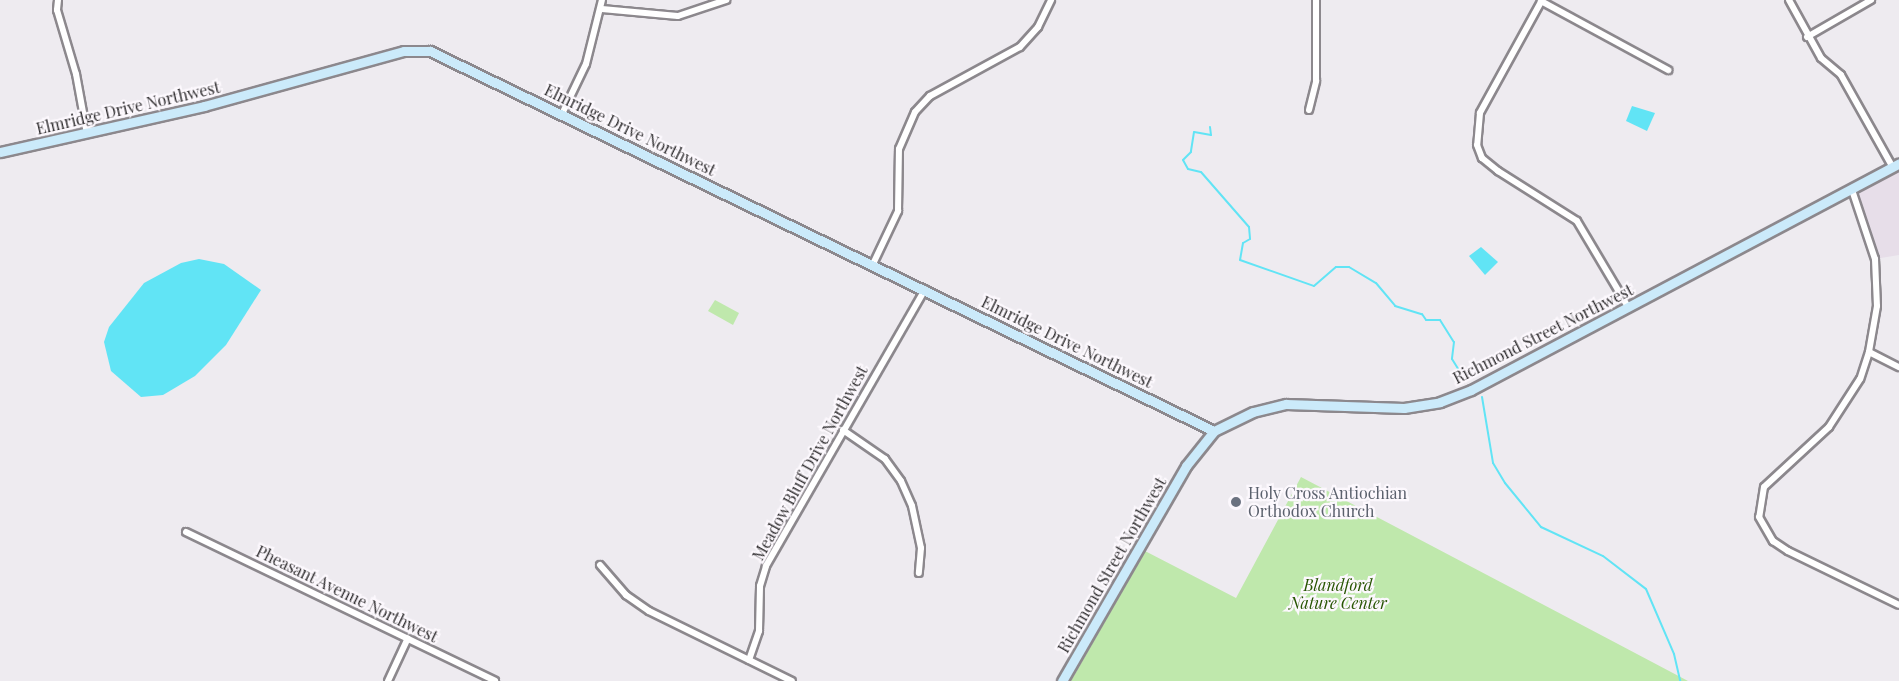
<!DOCTYPE html>
<style>
body{margin:0}
#map{position:relative;width:1899px;height:681px;overflow:hidden;background:#eeebf0;font-family:"Playfair Display",serif}
div>[style]{position:absolute}
.built>*{inset:0;background:#e7dee9}
.green>*{inset:0;background:#bfe8ac}
.water>*{inset:0;background:#61e4f5}
.stream>*{height:2px;margin:-1px;padding:0 1px;transform-origin:1px;border-radius:1px;background:#61e4f5}
.roads{filter:drop-shadow(2px 0 #8c888d) drop-shadow(-2px 0 #8c888d) drop-shadow(0 2px #8c888d) drop-shadow(0 -2px #8c888d)}
.street>*{height:6px;margin:-3px;padding:0 3px;transform-origin:3px;border-radius:3px;background:#fff}
.secondary>*{height:9px;margin:-4.5px;padding:0 4.5px;transform-origin:4.5px;border-radius:4.5px;background:#cbeafa}
.dots>*{width:16px;height:16px;translate:-50% -50%;box-sizing:border-box;border:3px solid #fcf8fd;border-radius:50%}
span{translate:-50% -50%;white-space:nowrap;text-align:center;line-height:1.15;-webkit-text-stroke:4.5px #fcf8fd;paint-order:stroke}
.street-label{font-size:16px;color:#2f2d2f}
.worship-label{font-size:16px;color:#5b616d}
.left{translate:0 -50%;text-align:left}
.park-label{font-size:16px;color:#265401;font-style:italic}
</style>
<div id="map">
<div class="built">
<div style="clip-path:polygon(1899px 163px,1899px 255px,1875px 259px,1852px 190px)"></div>
</div>
<div class="green">
<div style="clip-path:polygon(715px 300px,739px 313px,733px 325px,708px 311px)"></div>
<div style="clip-path:polygon(1301px 477px,1618px 644px,1688px 681px,1071px 681px,1145px 551px,1236px 598px)"></div>
</div>
<div class="water">
<div style="clip-path:polygon(1632px 106px,1655px 113px,1647px 131px,1626px 121px)"></div>
<div style="clip-path:polygon(1481px 247px,1498px 262px,1485px 275px,1469px 256px)"></div>
<div style="clip-path:polygon(199px 259px,224px 264px,261px 290px,226px 345px,195px 376px,163px 395px,141px 397px,111px 371px,104px 342px,109px 327px,144px 283px,181px 263px)"></div>
</div>
<div class="stream">
<div style="left:1210px;top:127px;width:8px;rotate:83deg"></div>
<div style="left:1211px;top:135px;width:17px;rotate:-170deg"></div>
<div style="left:1194px;top:132px;width:20px;rotate:99deg"></div>
<div style="left:1191px;top:152px;width:11px;rotate:135deg"></div>
<div style="left:1183px;top:160px;width:10px;rotate:61deg"></div>
<div style="left:1188px;top:169px;width:13px;rotate:13deg"></div>
<div style="left:1201px;top:172px;width:73px;rotate:48.9deg"></div>
<div style="left:1249px;top:227px;width:12px;rotate:85deg"></div>
<div style="left:1250px;top:239px;width:8px;rotate:150deg"></div>
<div style="left:1243px;top:243px;width:17px;rotate:100deg"></div>
<div style="left:1240px;top:260px;width:78px;rotate:19.4deg"></div>
<div style="left:1314px;top:286px;width:29px;rotate:-41deg"></div>
<div style="left:1336px;top:267px;width:13px"></div>
<div style="left:1349px;top:267px;width:31px;rotate:31deg"></div>
<div style="left:1376px;top:283px;width:30px;rotate:50deg"></div>
<div style="left:1395px;top:306px;width:28px;rotate:17deg"></div>
<div style="left:1422px;top:314px;width:7px;rotate:56deg"></div>
<div style="left:1426px;top:320px;width:14px"></div>
<div style="left:1440px;top:320px;width:26px;rotate:58deg"></div>
<div style="left:1454px;top:342px;width:17px;rotate:97deg"></div>
<div style="left:1452px;top:359px;width:22px;rotate:58deg"></div>
<div style="left:1482px;top:397px;width:67px;rotate:80.5deg"></div>
<div style="left:1493px;top:463px;width:23px;rotate:59deg"></div>
<div style="left:1505px;top:483px;width:57px;rotate:50.7deg"></div>
<div style="left:1541px;top:527px;width:68px;rotate:25.1deg"></div>
<div style="left:1603px;top:556px;width:54px;rotate:37.5deg"></div>
<div style="left:1646px;top:589px;width:71px;rotate:66.7deg"></div>
<div style="left:1674px;top:654px;width:28px;rotate:77deg"></div>
</div>
<div class="roads">
<div class="street">
<div style="left:58px;top:0;width:10px;rotate:96deg"></div>
<div style="left:57px;top:10px;width:67px;rotate:73.5deg"></div>
<div style="left:76px;top:74px;width:61px;rotate:79.6deg"></div>
<div style="left:1542px;top:0;width:129px;rotate:118.8deg"></div>
<div style="left:1480px;top:113px;width:32px;rotate:95deg"></div>
<div style="left:1477px;top:145px;width:14px;rotate:69deg"></div>
<div style="left:1482px;top:158px;width:21px;rotate:39deg"></div>
<div style="left:1498px;top:171px;width:93px;rotate:32.3deg"></div>
<div style="left:1577px;top:221px;width:100px;rotate:59.3deg"></div>
<div style="left:1789px;top:0;width:66px;rotate:61.1deg"></div>
<div style="left:1821px;top:58px;width:26px;rotate:40deg"></div>
<div style="left:1841px;top:75px;width:104px;rotate:60.7deg"></div>
<div style="left:1541px;top:1px;width:145px;rotate:28.5deg"></div>
<div style="left:602px;top:9px;width:76px;rotate:5.3deg"></div>
<div style="left:678px;top:16px;width:51px;rotate:-18.4deg"></div>
<div style="left:1807px;top:37px;width:74px;rotate:-30deg"></div>
<div style="left:1309px;top:110px;width:30px;rotate:-76deg"></div>
<div style="left:1316px;top:81px;width:81px;rotate:-90deg"></div>
<div style="left:562px;top:114px;width:55px;rotate:-64.4deg"></div>
<div style="left:586px;top:64px;width:66px;rotate:-76deg"></div>
<div style="left:1852px;top:190px;width:73px;rotate:71.6deg"></div>
<div style="left:1875px;top:259px;width:47px;rotate:87.6deg"></div>
<div style="left:1877px;top:306px;width:47px;rotate:99.9deg"></div>
<div style="left:1869px;top:352px;width:28px;rotate:108deg"></div>
<div style="left:1860px;top:379px;width:57px;rotate:122.9deg"></div>
<div style="left:1829px;top:427px;width:88px;rotate:137.3deg"></div>
<div style="left:1764px;top:487px;width:30px;rotate:99deg"></div>
<div style="left:1759px;top:517px;width:28px;rotate:60deg"></div>
<div style="left:1773px;top:541px;width:18px;rotate:34deg"></div>
<div style="left:1788px;top:551px;width:123px;rotate:25.9deg"></div>
<div style="left:873px;top:264px;width:59px;rotate:-64.7deg"></div>
<div style="left:898px;top:211px;width:62px;rotate:-89.1deg"></div>
<div style="left:899px;top:149px;width:40px;rotate:-66.6deg"></div>
<div style="left:915px;top:112px;width:22px;rotate:-47deg"></div>
<div style="left:930px;top:96px;width:102px;rotate:-28.6deg"></div>
<div style="left:1020px;top:47px;width:27px;rotate:-48deg"></div>
<div style="left:1038px;top:27px;width:30px;rotate:-64deg"></div>
<div style="left:1869px;top:352px;width:34px;rotate:27deg"></div>
<div style="left:843px;top:430px;width:51px;rotate:34.6deg"></div>
<div style="left:885px;top:459px;width:27px;rotate:54deg"></div>
<div style="left:901px;top:481px;width:27px;rotate:66deg"></div>
<div style="left:912px;top:506px;width:43px;rotate:77.9deg"></div>
<div style="left:921px;top:548px;width:25px;rotate:95deg"></div>
<div style="left:186px;top:532px;width:343px;rotate:25.7deg"></div>
<div style="left:600px;top:565px;width:40px;rotate:49deg"></div>
<div style="left:626px;top:595px;width:28px;rotate:35deg"></div>
<div style="left:649px;top:611px;width:159px;rotate:26.1deg"></div>
<div style="left:749px;top:660px;width:31px;rotate:-71deg"></div>
<div style="left:759px;top:631px;width:45px;rotate:-88.7deg"></div>
<div style="left:760px;top:586px;width:21px;rotate:-73deg"></div>
<div style="left:766px;top:566px;width:319px;rotate:-60.1deg"></div>
<div style="left:388px;top:681px;width:47px;rotate:-65.1deg"></div>
</div>
<div class="secondary">
<div style="left:0;top:152px;width:209px;rotate:-12.7deg"></div>
<div style="left:204px;top:106px;width:207px;rotate:-15.4deg"></div>
<div style="left:404px;top:51px;width:26px"></div>
<div style="left:430px;top:51px;width:871px;rotate:25.86deg"></div>
<div style="left:1062px;top:681px;width:248px;rotate:-60deg"></div>
<div style="left:1186px;top:466px;width:45px;rotate:-51.3deg"></div>
<div style="left:1214px;top:431px;width:43px;rotate:-26deg"></div>
<div style="left:1253px;top:412px;width:34px;rotate:-14deg"></div>
<div style="left:1286px;top:404px;width:118px;rotate:1.9deg"></div>
<div style="left:1404px;top:408px;width:36px;rotate:-9deg"></div>
<div style="left:1440px;top:402px;width:33px;rotate:-21deg"></div>
<div style="left:1471px;top:390px;width:484px;rotate:-27.9deg"></div>
</div>
</div>
<div class="dots">
<div style="left:1236px;top:502px;background:#6b7280"></div>
</div>
<div class="street-label">
<span style="left:128px;top:108px;rotate:-13deg">Elmridge Drive Northwest</span>
<span style="left:630px;top:130px;rotate:26deg">Elmridge Drive Northwest</span>
<span style="left:1543px;top:334px;rotate:-27deg">Richmond Street Northwest</span>
<span style="left:1067px;top:342px;rotate:26deg">Elmridge Drive Northwest</span>
<span style="left:810px;top:463px;rotate:-61deg">Meadow Bluff Drive Northwest</span>
<span style="left:1112px;top:565px;rotate:-60deg">Richmond Street Northwest</span>
<span style="left:347px;top:594px;rotate:26deg">Pheasant Avenue Northwest</span>
</div>
<div class="worship-label">
<span class="left" style="left:1248px;top:502px">Holy Cross Antiochian<br>Orthodox Church</span>
</div>
<div class="park-label">
<span style="left:1338px;top:594px">Blandford<br>Nature Center</span>
</div>
</div>
